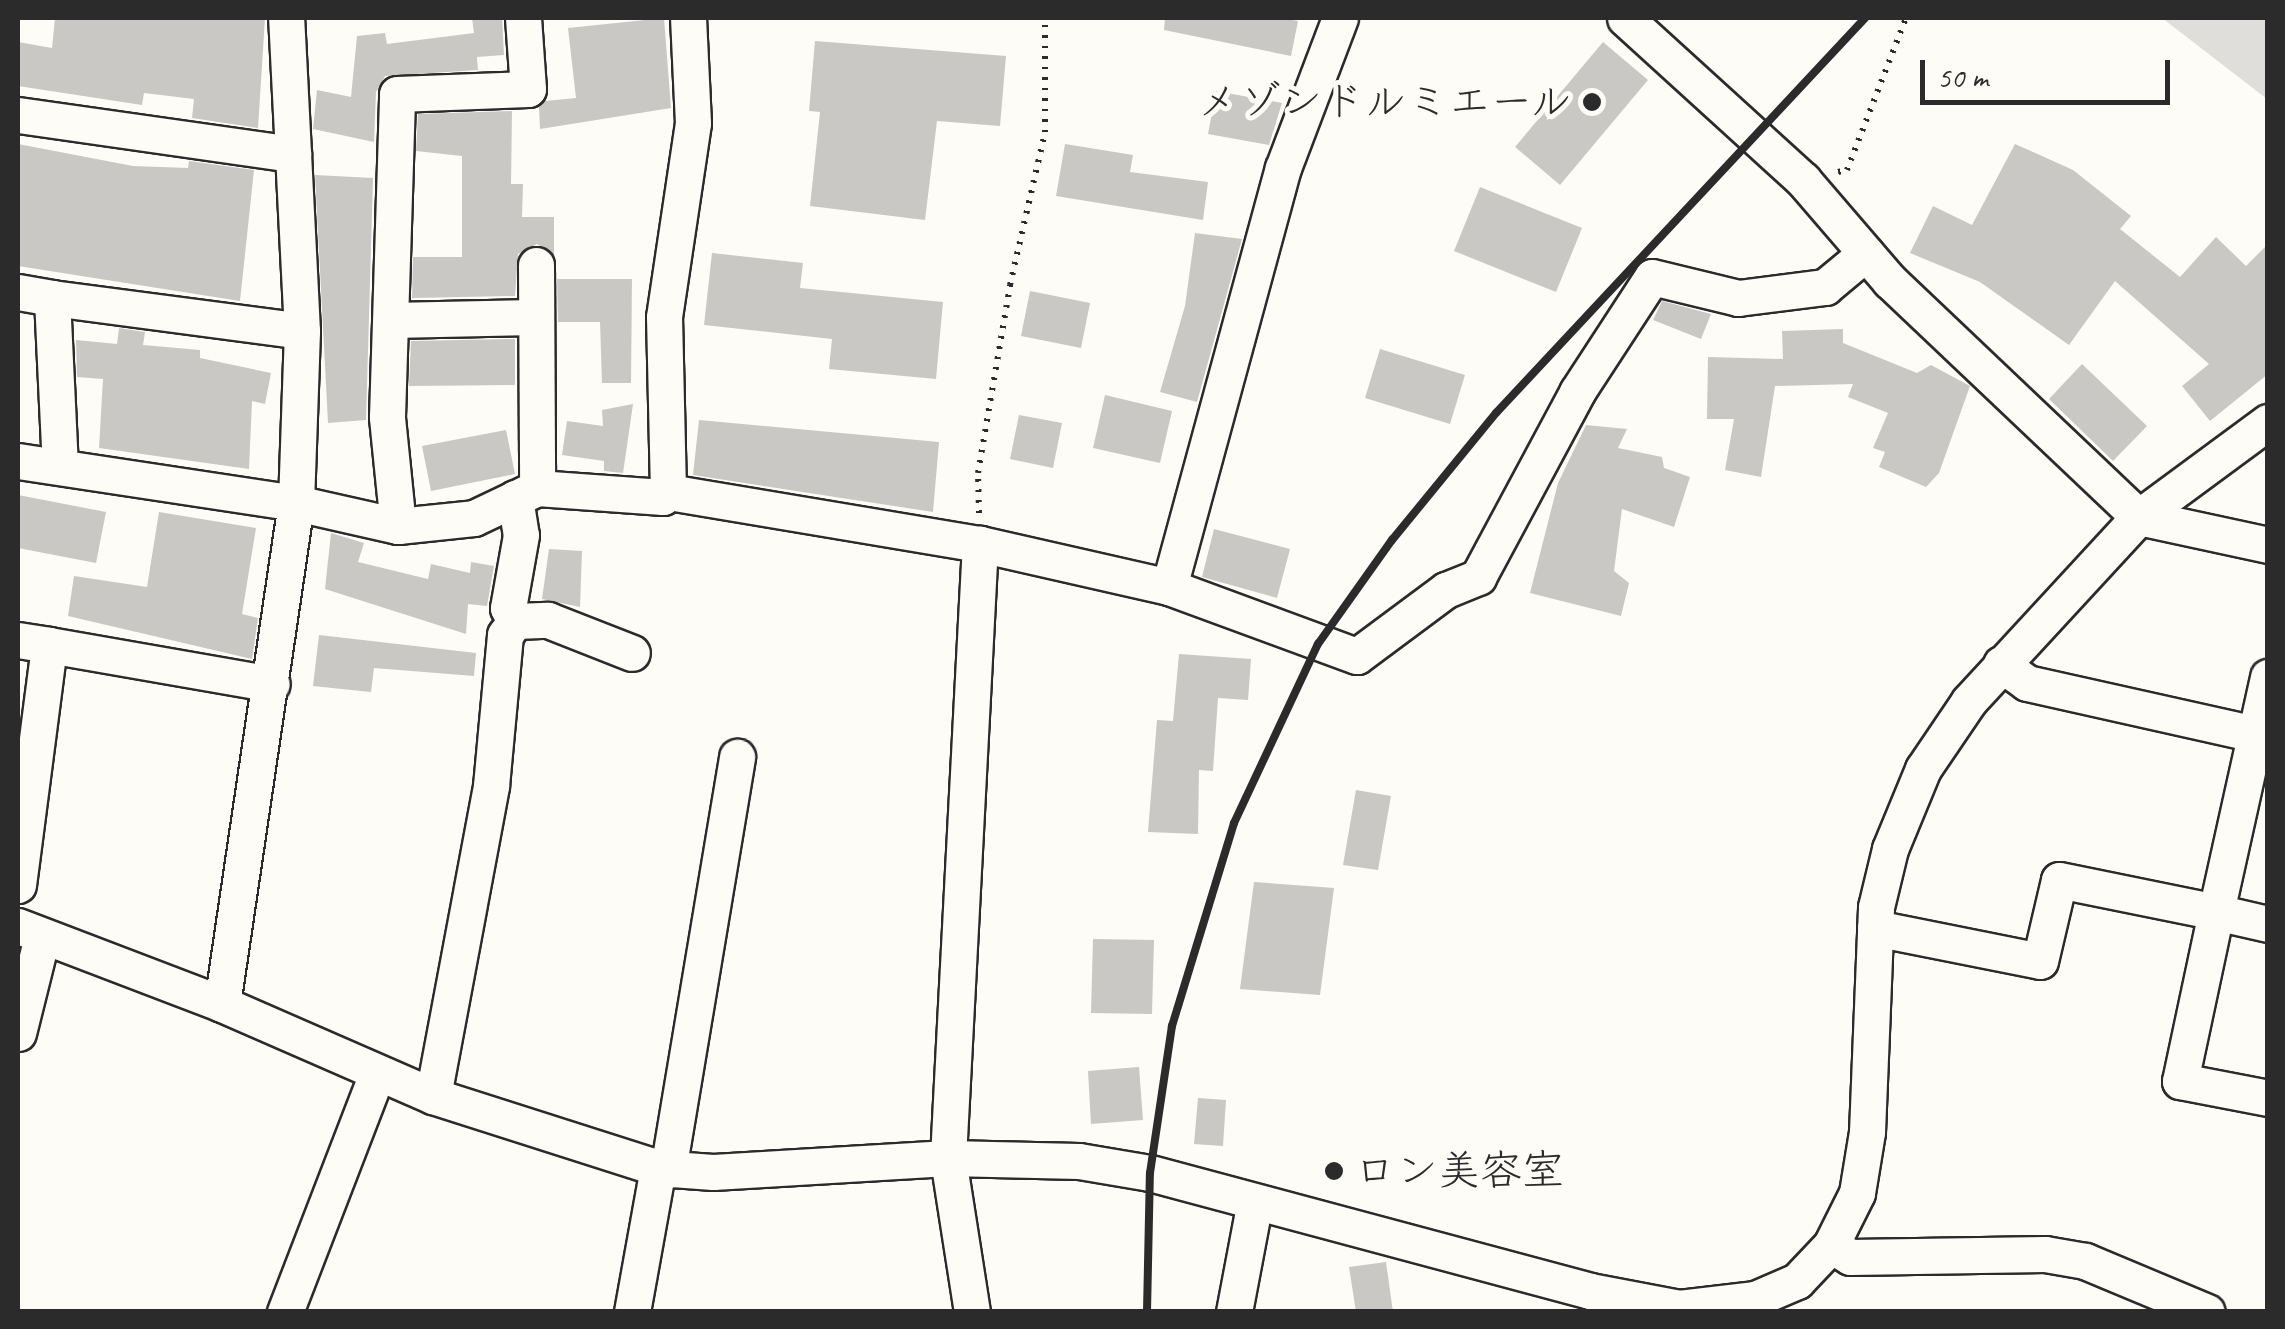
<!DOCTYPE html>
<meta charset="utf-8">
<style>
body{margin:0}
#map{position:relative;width:2285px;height:1329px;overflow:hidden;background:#fdfcf7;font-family:Caveat,"Klee One",sans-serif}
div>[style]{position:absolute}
.green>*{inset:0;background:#dfdeda}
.building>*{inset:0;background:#c9c8c4}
.path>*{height:6px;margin-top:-3px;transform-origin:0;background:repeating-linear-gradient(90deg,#2b2b2b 0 2.5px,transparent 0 10.5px)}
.roads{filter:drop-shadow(2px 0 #2b2b2b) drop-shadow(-2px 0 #2b2b2b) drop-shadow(0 2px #2b2b2b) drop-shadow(0 -2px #2b2b2b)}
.minor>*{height:35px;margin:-17.5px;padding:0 17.5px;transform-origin:17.5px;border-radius:17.5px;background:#fdfcf7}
.rail>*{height:8px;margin:-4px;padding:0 4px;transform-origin:4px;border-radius:4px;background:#2b2b2b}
.dots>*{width:28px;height:28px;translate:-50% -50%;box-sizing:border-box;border:5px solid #fdfcf7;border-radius:50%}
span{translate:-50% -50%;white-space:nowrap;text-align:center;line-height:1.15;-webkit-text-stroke:10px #fdfcf7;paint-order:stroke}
.poi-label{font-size:42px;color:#2b2b2b}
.right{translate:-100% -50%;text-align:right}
.left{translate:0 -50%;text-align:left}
.frame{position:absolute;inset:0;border:20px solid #2b2b2b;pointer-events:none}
.scale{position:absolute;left:1920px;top:60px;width:250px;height:45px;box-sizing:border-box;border:5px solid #2b2b2b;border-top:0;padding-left:12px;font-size:30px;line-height:35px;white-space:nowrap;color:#2b2b2b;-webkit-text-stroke:8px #fdfcf7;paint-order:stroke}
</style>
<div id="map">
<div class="green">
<div style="clip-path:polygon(2162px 18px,2267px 18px,2267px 99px)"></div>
</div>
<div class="building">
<div style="clip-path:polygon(55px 18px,265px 18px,258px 128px,192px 118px,194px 99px,144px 93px,142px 105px,18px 86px,18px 42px,52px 48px)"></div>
<div style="clip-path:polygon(472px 18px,502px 18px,504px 55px,477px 57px,478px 70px,385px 76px,376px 92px,374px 142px,313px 129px,317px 90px,351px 97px,357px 36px,385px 33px,387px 44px,474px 33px)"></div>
<div style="clip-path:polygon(664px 18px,671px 108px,540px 129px,539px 107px,545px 101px,576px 98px,568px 28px)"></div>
<div style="clip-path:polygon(1165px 18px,1282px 18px,1298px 21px,1291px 56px,1164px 30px)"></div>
<div style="clip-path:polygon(815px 41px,1006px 56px,1000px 126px,937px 121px,925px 220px,810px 206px,820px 112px,809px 111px)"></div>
<div style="clip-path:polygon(1603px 42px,1648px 80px,1560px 185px,1515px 147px)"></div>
<div style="clip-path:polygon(1216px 91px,1282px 103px,1269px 145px,1208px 134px)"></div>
<div style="clip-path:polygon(512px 111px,511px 184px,523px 184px,522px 217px,554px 217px,554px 255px,537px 244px,518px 254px,515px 296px,412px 298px,413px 257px,462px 257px,462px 156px,416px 151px,418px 114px)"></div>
<div style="clip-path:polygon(18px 144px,133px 166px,188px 168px,189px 161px,254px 170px,240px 301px,18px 266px)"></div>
<div style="clip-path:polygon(1065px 144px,1133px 155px,1130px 172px,1208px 182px,1203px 220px,1056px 196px)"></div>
<div style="clip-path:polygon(2015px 144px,2073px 170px,2131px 216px,2120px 229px,2180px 277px,2216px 237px,2246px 266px,2268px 244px,2268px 374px,2210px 421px,2182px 386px,2209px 364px,2115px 281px,2069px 345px,1980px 282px,1910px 253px,1933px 206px,1972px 225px)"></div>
<div style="clip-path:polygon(315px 175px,373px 178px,366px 420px,328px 423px)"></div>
<div style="clip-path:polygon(1480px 187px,1582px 228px,1556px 292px,1454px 251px)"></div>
<div style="clip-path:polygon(1195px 233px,1242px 239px,1197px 402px,1160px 392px,1185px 306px)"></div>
<div style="clip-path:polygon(712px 253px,803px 263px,800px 288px,943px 302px,936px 379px,829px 369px,832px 339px,704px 325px)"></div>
<div style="clip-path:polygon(557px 279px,632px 279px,631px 383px,602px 383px,600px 322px,558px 322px)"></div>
<div style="clip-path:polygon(1030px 291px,1090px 303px,1081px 348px,1021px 336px)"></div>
<div style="clip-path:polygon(1662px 301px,1711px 314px,1701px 339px,1653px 320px)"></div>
<div style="clip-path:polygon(119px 328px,145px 332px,143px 345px,200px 350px,200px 358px,271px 373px,265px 404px,252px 401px,249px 469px,99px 448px,103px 379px,77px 377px,76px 340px,117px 344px)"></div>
<div style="clip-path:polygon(1843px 329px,1843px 343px,1917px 373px,1931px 365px,1970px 386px,1939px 473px,1926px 487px,1879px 467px,1885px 452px,1873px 448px,1888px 413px,1848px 397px,1853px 384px,1775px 386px,1761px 477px,1725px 470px,1734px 419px,1707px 419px,1708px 357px,1783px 359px,1782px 331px)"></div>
<div style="clip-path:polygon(515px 339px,515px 385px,409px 386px,411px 341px)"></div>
<div style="clip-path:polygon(1380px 349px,1465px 375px,1450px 424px,1365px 398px)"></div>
<div style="clip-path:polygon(2082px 364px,2147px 426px,2113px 461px,2049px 399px)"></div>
<div style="clip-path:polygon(1105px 395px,1172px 411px,1160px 463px,1093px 448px)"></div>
<div style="clip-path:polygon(633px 404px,623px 473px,604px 471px,604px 461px,562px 455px,567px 421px,603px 426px,602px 410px)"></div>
<div style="clip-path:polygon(1019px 415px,1062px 423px,1053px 468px,1010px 459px)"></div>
<div style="clip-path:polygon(699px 420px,939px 442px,933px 512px,693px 475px)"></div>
<div style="clip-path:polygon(1586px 425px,1627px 429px,1618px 448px,1662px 457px,1664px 468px,1690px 477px,1674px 527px,1622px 509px,1614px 571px,1629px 583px,1621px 616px,1530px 593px,1558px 483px)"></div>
<div style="clip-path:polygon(506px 430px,515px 474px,431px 491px,422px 446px)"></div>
<div style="clip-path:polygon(18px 495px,106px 512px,96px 563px,18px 548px)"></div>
<div style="clip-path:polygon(159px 512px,256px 528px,242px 614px,258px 618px,252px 659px,68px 616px,74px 576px,147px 587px)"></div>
<div style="clip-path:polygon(1214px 529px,1290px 549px,1277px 598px,1202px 577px)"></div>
<div style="clip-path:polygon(331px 533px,364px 543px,358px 562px,428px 579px,431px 564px,470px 573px,471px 562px,494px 566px,487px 606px,468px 604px,466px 634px,325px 589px)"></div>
<div style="clip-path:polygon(549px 549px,582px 551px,580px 607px,542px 599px)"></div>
<div style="clip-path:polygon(319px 635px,476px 653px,474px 676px,374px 668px,371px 692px,313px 686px)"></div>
<div style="clip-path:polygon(1179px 654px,1251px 659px,1248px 700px,1218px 698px,1213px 771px,1199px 770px,1198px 834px,1148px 832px,1157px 720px,1173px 721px)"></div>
<div style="clip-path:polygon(1356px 790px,1391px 796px,1378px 870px,1343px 865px)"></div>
<div style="clip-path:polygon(1254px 882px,1334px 888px,1320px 995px,1240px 989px)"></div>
<div style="clip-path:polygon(1093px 939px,1154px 940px,1152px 1014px,1091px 1013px)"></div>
<div style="clip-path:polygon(1139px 1067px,1143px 1120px,1091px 1124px,1088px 1071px)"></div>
<div style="clip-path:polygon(1198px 1098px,1226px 1100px,1223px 1146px,1194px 1144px)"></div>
<div style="clip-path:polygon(1386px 1262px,1393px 1312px,1356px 1312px,1349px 1267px)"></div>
</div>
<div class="path">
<div style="left:1838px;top:172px;width:9px;rotate:-13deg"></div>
<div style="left:1847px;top:170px;width:163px;rotate:-68.8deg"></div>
<div style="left:979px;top:513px;width:40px;rotate:-91.4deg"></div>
<div style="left:978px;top:473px;width:191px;rotate:-80.3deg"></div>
<div style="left:1010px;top:285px;width:157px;rotate:-77.1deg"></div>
<div style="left:1045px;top:132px;width:114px;rotate:-90deg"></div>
</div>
<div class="roads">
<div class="minor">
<div style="left:1625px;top:18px;width:241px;rotate:42.3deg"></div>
<div style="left:1803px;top:180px;width:133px;rotate:49.3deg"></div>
<div style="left:1890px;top:281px;width:343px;rotate:43.5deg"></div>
<div style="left:2139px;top:517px;width:132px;rotate:12.2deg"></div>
<div style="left:18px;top:115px;width:278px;rotate:8.1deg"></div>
<div style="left:536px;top:265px;width:223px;rotate:89.7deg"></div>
<div style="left:18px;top:292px;width:35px;rotate:10deg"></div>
<div style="left:52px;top:298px;width:169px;rotate:87.3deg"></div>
<div style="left:52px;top:298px;width:252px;rotate:7.5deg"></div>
<div style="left:391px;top:320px;width:143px;rotate:-1.2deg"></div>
<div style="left:18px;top:461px;width:281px;rotate:8.6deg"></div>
<div style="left:296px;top:503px;width:105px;rotate:12.7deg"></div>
<div style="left:398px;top:526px;width:76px;rotate:-6deg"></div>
<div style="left:474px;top:518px;width:70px;rotate:-25.5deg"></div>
<div style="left:537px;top:488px;width:126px;rotate:4.1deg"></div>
<div style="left:663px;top:497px;width:7px;rotate:-45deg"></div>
<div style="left:668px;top:492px;width:316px;rotate:9.5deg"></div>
<div style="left:980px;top:544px;width:194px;rotate:12.8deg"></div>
<div style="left:1169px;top:587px;width:434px;rotate:-74.8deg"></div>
<div style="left:1283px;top:168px;width:160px;rotate:-69.2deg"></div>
<div style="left:668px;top:492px;width:175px;rotate:-91.3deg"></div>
<div style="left:664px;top:317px;width:196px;rotate:-81.5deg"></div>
<div style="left:693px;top:123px;width:105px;rotate:-92.7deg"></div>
<div style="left:515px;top:498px;width:37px;rotate:81deg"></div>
<div style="left:521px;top:535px;width:74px;rotate:100.1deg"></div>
<div style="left:508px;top:608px;width:15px;rotate:62deg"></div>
<div style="left:398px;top:526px;width:110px;rotate:-95.8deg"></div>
<div style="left:387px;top:417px;width:323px;rotate:-88.2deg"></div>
<div style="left:397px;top:94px;width:131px;rotate:-2.2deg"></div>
<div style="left:528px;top:89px;width:71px;rotate:-94deg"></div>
<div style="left:1169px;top:587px;width:200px;rotate:20.2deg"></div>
<div style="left:1357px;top:656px;width:111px;rotate:-36.6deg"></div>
<div style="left:1446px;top:590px;width:35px;rotate:-22deg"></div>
<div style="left:1478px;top:577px;width:210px;rotate:-61.8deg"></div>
<div style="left:1577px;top:392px;width:137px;rotate:-56.9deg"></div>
<div style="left:1652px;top:277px;width:89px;rotate:13.7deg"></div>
<div style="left:1738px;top:298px;width:88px;rotate:-7.2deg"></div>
<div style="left:1825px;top:287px;width:53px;rotate:-39.7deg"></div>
<div style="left:18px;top:640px;width:31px;rotate:9deg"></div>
<div style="left:2001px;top:664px;width:32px;rotate:36deg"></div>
<div style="left:2027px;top:683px;width:247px;rotate:12.6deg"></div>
<div style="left:18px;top:885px;width:242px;rotate:-82.6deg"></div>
<div style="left:49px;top:645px;width:226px;rotate:9.9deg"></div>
<div style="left:2268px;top:924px;width:53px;rotate:-167deg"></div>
<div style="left:2216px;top:912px;width:173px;rotate:102deg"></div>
<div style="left:2180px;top:1081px;width:90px;rotate:10.9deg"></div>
<div style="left:18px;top:926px;width:218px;rotate:20.9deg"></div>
<div style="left:222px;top:1004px;width:230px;rotate:23.6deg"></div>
<div style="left:433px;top:1096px;width:236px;rotate:17.7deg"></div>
<div style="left:658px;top:1168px;width:55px;rotate:4.2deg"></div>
<div style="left:713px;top:1172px;width:235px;rotate:-3.4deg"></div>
<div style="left:948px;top:1158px;width:131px;rotate:1.3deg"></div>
<div style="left:1079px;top:1161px;width:72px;rotate:9.6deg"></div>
<div style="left:1150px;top:1173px;width:456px;rotate:15deg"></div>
<div style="left:1590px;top:1291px;width:91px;rotate:10.8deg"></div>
<div style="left:1679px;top:1308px;width:77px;rotate:-6.8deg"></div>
<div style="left:1755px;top:1299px;width:46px;rotate:-23.2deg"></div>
<div style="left:1797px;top:1281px;width:50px;rotate:-46.6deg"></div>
<div style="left:1831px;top:1245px;width:58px;rotate:-63.4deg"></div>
<div style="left:1857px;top:1193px;width:62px;rotate:-80.7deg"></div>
<div style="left:1867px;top:1132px;width:225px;rotate:-87.7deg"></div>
<div style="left:1876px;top:907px;width:60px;rotate:-76.4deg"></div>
<div style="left:1890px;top:849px;width:87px;rotate:-67.6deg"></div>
<div style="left:1923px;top:769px;width:82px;rotate:-55.9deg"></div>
<div style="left:1969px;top:701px;width:251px;rotate:-47.3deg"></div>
<div style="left:2139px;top:517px;width:160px;rotate:-36.4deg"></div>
<div style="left:1875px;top:928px;width:168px;rotate:11.3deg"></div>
<div style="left:2040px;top:961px;width:83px;rotate:-76.8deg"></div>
<div style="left:2059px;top:880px;width:160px;rotate:11.5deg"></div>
<div style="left:2216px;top:912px;width:241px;rotate:-77.5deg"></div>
<div style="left:222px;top:1004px;width:506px;rotate:-81.6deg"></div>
<div style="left:296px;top:503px;width:172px;rotate:-88deg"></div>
<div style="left:302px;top:331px;width:313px;rotate:-92.9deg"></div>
<div style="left:18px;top:1033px;width:99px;rotate:-76deg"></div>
<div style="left:433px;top:1096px;width:315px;rotate:-79.4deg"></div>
<div style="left:491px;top:786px;width:152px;rotate:-84.7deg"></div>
<div style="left:505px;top:635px;width:17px;rotate:-54deg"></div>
<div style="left:515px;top:621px;width:33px;rotate:-2deg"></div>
<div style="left:548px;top:620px;width:90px;rotate:21.4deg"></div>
<div style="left:668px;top:1170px;width:419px;rotate:-80.5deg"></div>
<div style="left:1831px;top:1245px;width:22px;rotate:32deg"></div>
<div style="left:1850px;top:1257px;width:195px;rotate:-0.9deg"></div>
<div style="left:2045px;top:1254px;width:41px;rotate:9.9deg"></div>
<div style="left:2085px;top:1261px;width:132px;rotate:22.7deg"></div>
<div style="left:285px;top:1312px;width:256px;rotate:-68.9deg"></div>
<div style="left:632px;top:1312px;width:146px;rotate:-79.8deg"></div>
<div style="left:972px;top:1312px;width:156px;rotate:-98.9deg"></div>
<div style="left:948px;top:1158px;width:615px;rotate:-87.02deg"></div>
<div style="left:1234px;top:1312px;width:108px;rotate:-79.3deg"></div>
</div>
</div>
<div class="rail">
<div style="left:1147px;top:1312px;width:139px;rotate:-88.8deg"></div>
<div style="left:1150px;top:1173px;width:149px;rotate:-81.5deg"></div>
<div style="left:1172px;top:1026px;width:212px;rotate:-73deg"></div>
<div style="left:1234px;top:823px;width:198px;rotate:-64.9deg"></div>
<div style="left:1318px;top:644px;width:128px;rotate:-54.6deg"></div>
<div style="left:1392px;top:540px;width:164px;rotate:-50.7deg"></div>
<div style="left:1496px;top:413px;width:541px;rotate:-46.95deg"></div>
</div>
<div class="dots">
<div style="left:1592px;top:102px;background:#2b2b2b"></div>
<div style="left:1334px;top:1171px;background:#2b2b2b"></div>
</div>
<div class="poi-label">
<span class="right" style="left:1572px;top:102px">メゾンドルミエール</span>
<span class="left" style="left:1354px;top:1171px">ロン美容室</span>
</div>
<div class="frame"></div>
<div class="scale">50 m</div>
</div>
